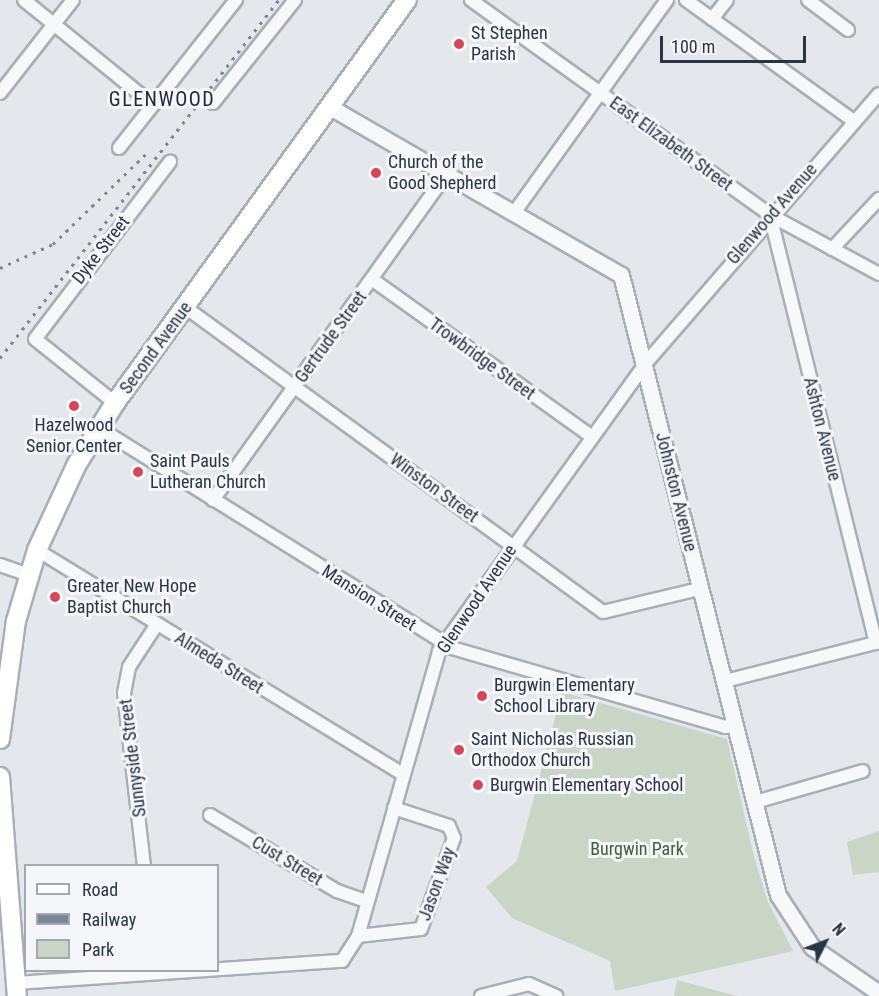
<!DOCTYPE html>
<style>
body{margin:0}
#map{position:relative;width:879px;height:996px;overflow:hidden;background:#e4e7ec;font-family:"Roboto Condensed",sans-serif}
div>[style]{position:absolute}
.green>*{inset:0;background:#c9d6c5}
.roads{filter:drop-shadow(2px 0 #a9aeb7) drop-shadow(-2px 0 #a9aeb7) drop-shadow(0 2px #a9aeb7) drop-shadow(0 -2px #a9aeb7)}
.minor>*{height:12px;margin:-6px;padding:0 6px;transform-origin:6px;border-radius:6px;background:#f7f8fa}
.tertiary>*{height:15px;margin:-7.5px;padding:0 7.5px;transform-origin:7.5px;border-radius:7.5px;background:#f7f8fa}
.primary>*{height:18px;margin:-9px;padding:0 9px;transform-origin:9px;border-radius:9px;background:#fff}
.rail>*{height:3px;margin-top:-1.5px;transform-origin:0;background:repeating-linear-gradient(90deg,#7d8696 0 3px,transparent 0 9px)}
.dots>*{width:16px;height:16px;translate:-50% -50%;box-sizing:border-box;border:3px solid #f4f6f9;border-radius:50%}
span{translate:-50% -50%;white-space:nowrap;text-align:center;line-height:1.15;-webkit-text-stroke:6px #f4f6f9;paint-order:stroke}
.poi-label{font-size:18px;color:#2b3445}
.left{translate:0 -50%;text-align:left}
.street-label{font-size:18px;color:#2b3445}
.park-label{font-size:18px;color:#3f6138}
.neighbourhood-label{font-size:20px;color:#1d2536;letter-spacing:1.5px}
.legend{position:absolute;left:24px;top:864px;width:195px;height:108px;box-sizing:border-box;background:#f4f6f9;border:2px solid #a4a8b1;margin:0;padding:8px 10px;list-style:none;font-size:18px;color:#2b3445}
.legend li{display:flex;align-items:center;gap:12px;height:30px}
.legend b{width:30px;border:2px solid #a4a8b1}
.north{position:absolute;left:795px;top:912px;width:60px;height:60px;-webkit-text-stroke:4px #f4f6f9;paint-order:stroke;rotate:48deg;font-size:16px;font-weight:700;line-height:24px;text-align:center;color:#2b3445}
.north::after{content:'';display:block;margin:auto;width:21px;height:27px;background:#2b3445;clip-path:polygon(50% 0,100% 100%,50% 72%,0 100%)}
.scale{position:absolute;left:660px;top:36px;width:146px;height:27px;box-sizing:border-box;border:3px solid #2b3445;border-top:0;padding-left:8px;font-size:18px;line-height:21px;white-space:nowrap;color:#2b3445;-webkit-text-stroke:4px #f4f6f9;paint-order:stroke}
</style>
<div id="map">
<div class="green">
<div style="clip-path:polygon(562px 692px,727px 739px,754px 857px,768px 902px,793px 951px,615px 991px,610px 961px,512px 918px,486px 887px,517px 861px)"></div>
<div style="clip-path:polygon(879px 831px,879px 872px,853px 875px,847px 842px)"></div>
<div style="clip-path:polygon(677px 980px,737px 996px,674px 996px)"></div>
</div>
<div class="roads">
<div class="minor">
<div style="left:24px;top:0;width:166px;rotate:39.1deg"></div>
<div style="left:471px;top:0;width:368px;rotate:35.7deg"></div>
<div style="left:770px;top:215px;width:124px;rotate:28.4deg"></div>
<div style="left:686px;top:0;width:207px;rotate:35.8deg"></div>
<div style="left:808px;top:0;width:50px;rotate:36.9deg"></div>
<div style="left:712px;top:19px;width:24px;rotate:-52deg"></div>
<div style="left:0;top:93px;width:118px;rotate:-51.9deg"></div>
<div style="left:213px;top:103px;width:132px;rotate:-51.5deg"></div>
<div style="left:119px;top:148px;width:189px;rotate:-51.7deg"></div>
<div style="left:516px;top:210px;width:259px;rotate:-54.3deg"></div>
<div style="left:770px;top:215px;width:441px;rotate:76.1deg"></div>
<div style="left:832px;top:249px;width:69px;rotate:-46.8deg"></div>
<div style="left:373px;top:280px;width:269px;rotate:35.6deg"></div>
<div style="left:185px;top:307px;width:517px;rotate:36.12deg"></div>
<div style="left:603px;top:612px;width:99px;rotate:-13.5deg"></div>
<div style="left:115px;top:403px;width:102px;rotate:-141.3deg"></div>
<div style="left:35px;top:339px;width:223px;rotate:-52.7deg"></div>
<div style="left:99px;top:428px;width:416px;rotate:31.9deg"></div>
<div style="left:452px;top:648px;width:284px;rotate:16.1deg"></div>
<div style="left:725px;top:727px;width:10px;rotate:-11deg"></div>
<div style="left:213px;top:500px;width:402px;rotate:-54.4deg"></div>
<div style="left:37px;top:550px;width:429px;rotate:31.5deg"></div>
<div style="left:0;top:565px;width:31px;rotate:19deg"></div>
<div style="left:725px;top:681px;width:159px;rotate:-14.2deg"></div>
<div style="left:755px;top:802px;width:112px;rotate:-16deg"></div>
<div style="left:210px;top:815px;width:148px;rotate:30.9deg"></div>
<div style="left:337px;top:891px;width:31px;rotate:19deg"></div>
<div style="left:144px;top:866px;width:174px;rotate:-96.6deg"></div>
<div style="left:124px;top:693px;width:26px;rotate:-79deg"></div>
<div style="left:129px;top:667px;width:51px;rotate:-56.9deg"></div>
<div style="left:358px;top:936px;width:63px;rotate:-6.3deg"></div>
<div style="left:421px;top:929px;width:97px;rotate:-70.1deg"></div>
<div style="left:454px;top:838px;width:13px;rotate:-113deg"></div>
<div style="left:449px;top:826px;width:58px;rotate:-161.9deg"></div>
<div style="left:16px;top:983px;width:327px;rotate:-3.9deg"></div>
<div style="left:342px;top:961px;width:30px;rotate:-57deg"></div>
<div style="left:358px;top:936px;width:296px;rotate:-74.1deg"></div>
<div style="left:439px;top:651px;width:353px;rotate:-54.3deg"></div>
<div style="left:645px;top:364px;width:357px;rotate:-49.1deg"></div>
<div style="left:481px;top:996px;width:49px;rotate:-14deg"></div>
<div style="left:529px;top:984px;width:30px;rotate:24deg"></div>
</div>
<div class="tertiary">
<div style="left:330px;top:107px;width:336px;rotate:30deg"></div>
<div style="left:621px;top:275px;width:640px;rotate:75.79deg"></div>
<div style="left:778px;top:895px;width:62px;rotate:56.8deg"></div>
<div style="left:812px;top:947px;width:81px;rotate:34.5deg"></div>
</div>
<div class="primary">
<div style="left:0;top:739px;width:119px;rotate:-82.3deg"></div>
<div style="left:16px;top:621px;width:74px;rotate:-73.5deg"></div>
<div style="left:37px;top:550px;width:95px;rotate:-65.1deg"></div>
<div style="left:77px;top:464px;width:72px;rotate:-58.1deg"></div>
<div style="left:115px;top:403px;width:498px;rotate:-54.1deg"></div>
<div style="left:0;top:777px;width:220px;rotate:85.6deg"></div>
</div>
</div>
<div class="rail">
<div style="left:0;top:268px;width:58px;rotate:-24.4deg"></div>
<div style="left:53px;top:244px;width:134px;rotate:-44.1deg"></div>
<div style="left:0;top:358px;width:454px;rotate:-52.1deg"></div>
</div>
<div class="dots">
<div style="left:459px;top:44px;background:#d1495b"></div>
<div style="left:376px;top:173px;background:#d1495b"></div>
<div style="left:74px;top:406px;background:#d1495b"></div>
<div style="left:138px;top:472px;background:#d1495b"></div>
<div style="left:55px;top:597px;background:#d1495b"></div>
<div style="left:482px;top:696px;background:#d1495b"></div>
<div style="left:459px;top:750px;background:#d1495b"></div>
<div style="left:478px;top:785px;background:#d1495b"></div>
</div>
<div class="poi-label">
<span class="left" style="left:471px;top:44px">St Stephen<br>Parish</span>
<span class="left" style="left:388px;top:173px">Church of the<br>Good Shepherd</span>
<span style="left:74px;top:436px">Hazelwood<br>Senior Center</span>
<span class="left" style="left:150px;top:472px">Saint Pauls<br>Lutheran Church</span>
<span class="left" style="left:67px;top:597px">Greater New Hope<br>Baptist Church</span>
<span class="left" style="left:494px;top:696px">Burgwin Elementary<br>School Library</span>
<span class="left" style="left:471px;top:750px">Saint Nicholas Russian<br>Orthodox Church</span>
<span class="left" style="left:490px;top:785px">Burgwin Elementary School</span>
</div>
<div class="street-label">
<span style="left:671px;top:144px;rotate:36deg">East Elizabeth Street</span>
<span style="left:772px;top:214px;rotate:-49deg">Glenwood Avenue</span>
<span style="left:101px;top:250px;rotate:-52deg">Dyke Street</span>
<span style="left:331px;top:337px;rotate:-54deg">Gertrude Street</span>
<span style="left:156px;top:348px;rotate:-54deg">Second Avenue</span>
<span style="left:482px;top:359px;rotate:36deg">Trowbridge Street</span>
<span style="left:822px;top:429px;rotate:76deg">Ashton Avenue</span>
<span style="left:434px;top:488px;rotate:36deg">Winston Street</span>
<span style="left:676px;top:492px;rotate:76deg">Johnston Avenue</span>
<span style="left:369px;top:598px;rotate:32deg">Mansion Street</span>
<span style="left:477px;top:599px;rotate:-56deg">Glenwood Avenue</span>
<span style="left:219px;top:663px;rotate:32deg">Almeda Street</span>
<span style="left:133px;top:758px;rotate:-97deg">Sunnyside Street</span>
<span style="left:287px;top:861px;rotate:31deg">Cust Street</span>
<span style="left:437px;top:884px;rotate:-70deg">Jason Way</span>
</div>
<div class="park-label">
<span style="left:637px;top:849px">Burgwin Park</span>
</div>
<div class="neighbourhood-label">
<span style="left:162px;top:99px">GLENWOOD</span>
</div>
<ul class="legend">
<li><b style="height:8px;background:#fff"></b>Road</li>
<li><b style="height:8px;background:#7d8696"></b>Railway</li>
<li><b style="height:16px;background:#c9d6c5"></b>Park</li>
</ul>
<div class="north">N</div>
<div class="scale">100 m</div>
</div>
